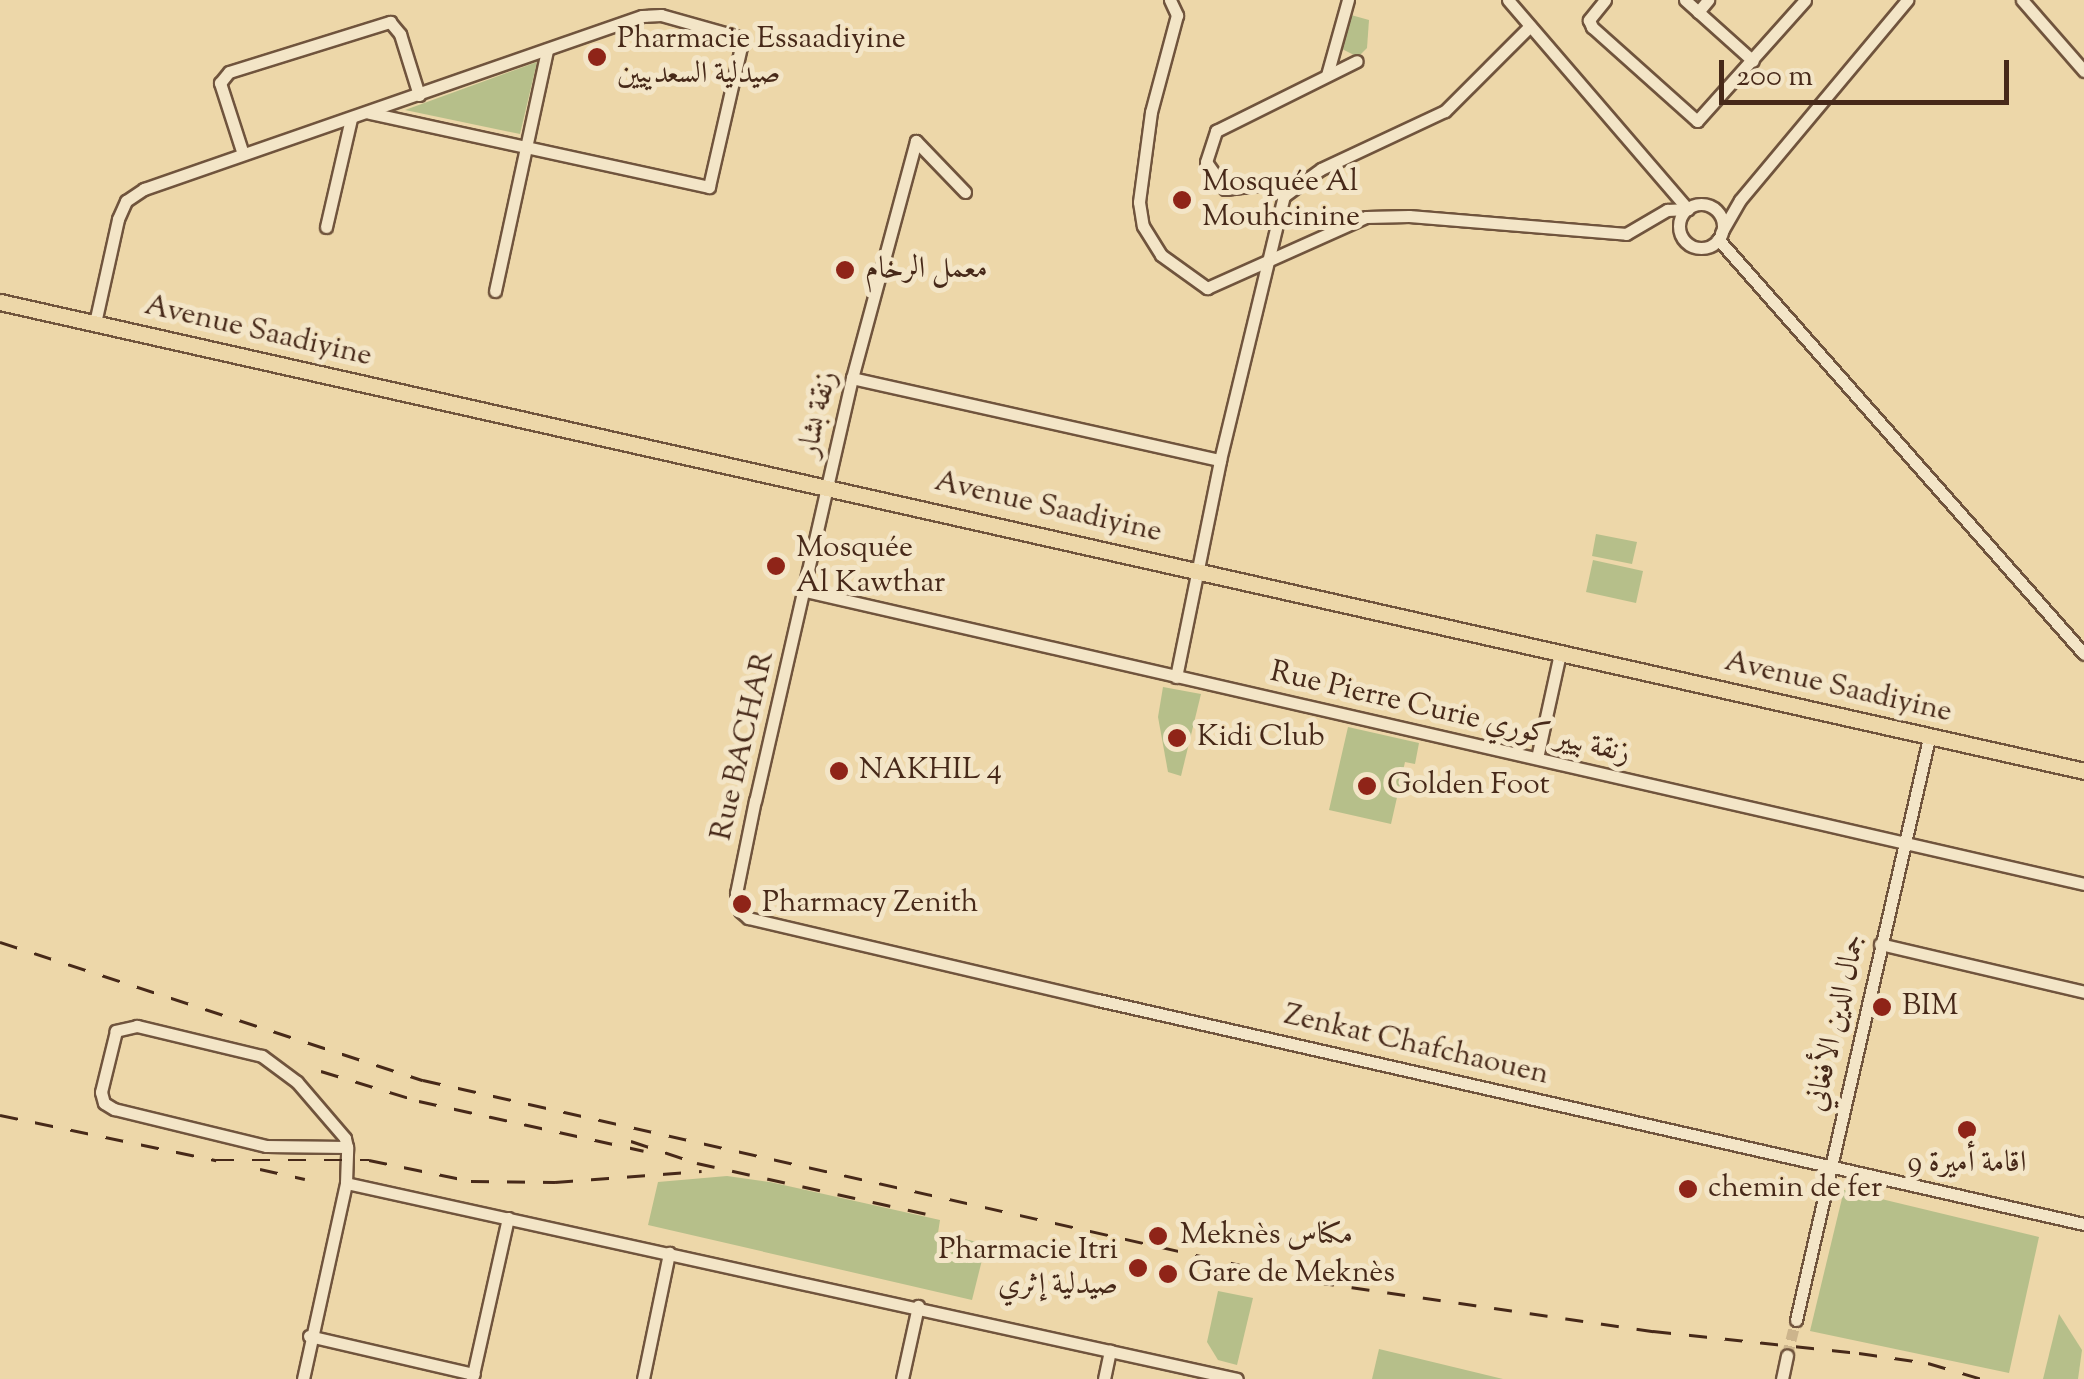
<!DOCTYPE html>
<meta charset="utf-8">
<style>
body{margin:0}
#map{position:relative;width:2084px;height:1379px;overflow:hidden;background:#edd7a9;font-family:"Sorts Mill Goudy",Amiri,serif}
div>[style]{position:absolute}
.green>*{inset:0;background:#b6bf8a}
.minor-tunnel>*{height:11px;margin-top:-5.5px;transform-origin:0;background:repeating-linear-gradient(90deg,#ccb48c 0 11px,transparent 0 16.5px)}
.roads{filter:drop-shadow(2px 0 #70543d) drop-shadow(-2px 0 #70543d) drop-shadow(0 2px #70543d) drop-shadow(0 -2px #70543d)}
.minor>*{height:11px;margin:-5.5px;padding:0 5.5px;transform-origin:5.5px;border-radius:5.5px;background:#f3e5c7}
.minor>.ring{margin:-5.5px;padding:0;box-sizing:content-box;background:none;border:11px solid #f3e5c7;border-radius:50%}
.major>*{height:15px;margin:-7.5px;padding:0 7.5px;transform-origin:7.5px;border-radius:7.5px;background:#edd7a9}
.rail>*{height:2.5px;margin-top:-1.25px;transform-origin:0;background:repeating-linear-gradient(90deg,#472919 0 18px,transparent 0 36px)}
.dots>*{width:28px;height:28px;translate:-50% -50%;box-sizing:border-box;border:5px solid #f3e5c7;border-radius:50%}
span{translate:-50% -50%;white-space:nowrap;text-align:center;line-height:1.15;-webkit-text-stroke:10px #f3e5c7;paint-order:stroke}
.poi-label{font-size:30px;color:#472919}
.left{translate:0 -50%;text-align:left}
.right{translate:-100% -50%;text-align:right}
.street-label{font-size:30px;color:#472919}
.scale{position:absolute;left:1719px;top:60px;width:290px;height:45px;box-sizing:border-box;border:5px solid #472919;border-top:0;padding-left:12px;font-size:30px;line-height:35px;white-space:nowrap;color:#472919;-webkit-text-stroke:8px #f3e5c7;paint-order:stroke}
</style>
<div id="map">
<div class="green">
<div style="clip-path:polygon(1351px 15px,1369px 20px,1367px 48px,1358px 57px,1342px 49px,1341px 38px)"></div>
<div style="clip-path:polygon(537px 62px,520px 134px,405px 110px)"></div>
<div style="clip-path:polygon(1596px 534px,1637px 542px,1632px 564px,1592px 556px)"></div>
<div style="clip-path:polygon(1593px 560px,1643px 571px,1636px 603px,1586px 592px)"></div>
<div style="clip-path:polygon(1163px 687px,1201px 694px,1181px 776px,1168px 772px,1158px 717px)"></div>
<div style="clip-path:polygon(1348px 727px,1419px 743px,1415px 764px,1405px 762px,1391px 824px,1329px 810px)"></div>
<div style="clip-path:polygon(727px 1176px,770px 1182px,940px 1220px,938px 1233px,986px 1244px,972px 1300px,648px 1225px,658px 1182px)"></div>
<div style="clip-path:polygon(1844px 1190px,2039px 1237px,2009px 1373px,1810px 1331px)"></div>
<div style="clip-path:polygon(1218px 1291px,1253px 1298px,1237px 1365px,1218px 1360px,1207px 1342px)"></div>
<div style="clip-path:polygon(2059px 1314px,2082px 1350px,2078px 1379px,2043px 1379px)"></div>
<div style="clip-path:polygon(1379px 1349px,1503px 1379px,1372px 1379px)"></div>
</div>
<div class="minor-tunnel">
<div style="left:1787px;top:1356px;width:37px;rotate:-76deg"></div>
</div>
<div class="roads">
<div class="minor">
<div style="left:1170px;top:0;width:17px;rotate:65deg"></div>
<div style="left:1177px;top:15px;width:100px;rotate:105deg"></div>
<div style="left:1151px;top:112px;width:91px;rotate:97.6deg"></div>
<div style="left:1139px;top:202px;width:24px;rotate:81deg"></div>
<div style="left:1143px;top:226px;width:34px;rotate:58deg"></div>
<div style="left:1161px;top:255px;width:57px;rotate:35.7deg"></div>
<div style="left:1207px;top:288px;width:174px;rotate:-24.1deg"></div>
<div style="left:1366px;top:217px;width:43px;rotate:-1.3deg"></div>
<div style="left:1409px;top:216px;width:218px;rotate:4.7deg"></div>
<div style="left:1626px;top:234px;width:48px;rotate:-30.3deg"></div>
<div style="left:1667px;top:210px;width:21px;rotate:-3deg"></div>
<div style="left:1508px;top:0;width:276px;rotate:49.3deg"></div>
<div style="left:1605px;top:0;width:26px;rotate:129deg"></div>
<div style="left:1589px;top:20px;width:8px;rotate:67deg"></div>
<div style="left:1592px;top:27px;width:141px;rotate:41.8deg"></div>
<div style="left:1697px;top:121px;width:162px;rotate:-48.2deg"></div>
<div style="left:1685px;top:0;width:91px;rotate:41.9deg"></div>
<div style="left:2022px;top:0;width:94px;rotate:48.9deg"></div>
<div style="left:1698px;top:12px;width:16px;rotate:-50deg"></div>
<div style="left:1327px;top:75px;width:78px;rotate:-74.4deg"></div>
<div style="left:243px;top:154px;width:75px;rotate:-107.9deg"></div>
<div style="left:220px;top:83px;width:14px;rotate:-51deg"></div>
<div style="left:229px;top:72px;width:169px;rotate:-17.3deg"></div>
<div style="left:390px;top:22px;width:16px;rotate:50deg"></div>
<div style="left:400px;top:34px;width:64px;rotate:72.7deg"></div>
<div style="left:965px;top:192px;width:71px;rotate:-133.9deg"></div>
<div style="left:916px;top:141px;width:245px;rotate:105.1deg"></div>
<div style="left:852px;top:378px;width:433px;rotate:102.9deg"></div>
<div style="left:755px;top:800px;width:95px;rotate:101.5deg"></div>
<div style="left:736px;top:893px;width:18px;rotate:77deg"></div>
<div style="left:740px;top:911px;width:11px;rotate:41deg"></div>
<div style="left:748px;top:918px;width:359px;rotate:13.2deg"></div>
<div style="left:1098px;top:1000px;width:1011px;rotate:12.8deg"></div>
<div style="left:1284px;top:196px;width:22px;rotate:-146deg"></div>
<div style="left:1266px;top:184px;width:41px;rotate:173deg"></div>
<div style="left:1225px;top:189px;width:33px;rotate:-125deg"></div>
<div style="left:1206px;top:162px;width:33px;rotate:-72deg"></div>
<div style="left:1216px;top:131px;width:157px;rotate:-26.4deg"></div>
<div class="ring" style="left:1679px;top:204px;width:33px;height:33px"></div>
<div style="left:326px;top:227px;width:111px;rotate:-77deg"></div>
<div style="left:1721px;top:233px;width:38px;rotate:-60deg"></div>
<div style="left:1740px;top:200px;width:261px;rotate:-50.1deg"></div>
<div style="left:1718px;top:239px;width:553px;rotate:48.59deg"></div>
<div style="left:495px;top:291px;width:247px;rotate:-77.8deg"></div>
<div style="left:95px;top:323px;width:107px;rotate:-77.5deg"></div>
<div style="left:118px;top:219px;width:20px;rotate:-66deg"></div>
<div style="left:126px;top:201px;width:22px;rotate:-34deg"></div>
<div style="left:144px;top:189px;width:527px;rotate:-19.16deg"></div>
<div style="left:642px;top:16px;width:19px;rotate:-3deg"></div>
<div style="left:661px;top:15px;width:85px;rotate:15.7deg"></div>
<div style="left:743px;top:38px;width:153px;rotate:102.9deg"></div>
<div style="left:709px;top:187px;width:348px;rotate:-167.7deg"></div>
<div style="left:852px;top:378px;width:377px;rotate:12.6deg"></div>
<div style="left:805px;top:591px;width:1312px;rotate:12.9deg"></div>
<div style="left:1176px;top:677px;width:221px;rotate:-78.5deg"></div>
<div style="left:1220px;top:460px;width:272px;rotate:-76.4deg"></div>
<div style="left:1284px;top:196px;width:46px;rotate:-36.1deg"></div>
<div style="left:1321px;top:169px;width:137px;rotate:-25.1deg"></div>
<div style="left:1445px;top:111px;width:120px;rotate:-45deg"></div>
<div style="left:1537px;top:758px;width:107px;rotate:-77.6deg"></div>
<div style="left:1880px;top:944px;width:210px;rotate:13.2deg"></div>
<div style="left:346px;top:1183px;width:912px;rotate:12.41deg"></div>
<div style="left:1796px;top:1320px;width:597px;rotate:-77.13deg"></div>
<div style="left:309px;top:1336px;width:169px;rotate:13deg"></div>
<div style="left:303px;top:1379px;width:201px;rotate:-77.6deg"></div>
<div style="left:346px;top:1183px;width:36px;rotate:-88deg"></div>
<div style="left:347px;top:1147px;width:9px;rotate:-103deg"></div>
<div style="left:345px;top:1138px;width:74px;rotate:-130.6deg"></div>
<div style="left:297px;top:1082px;width:44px;rotate:-143.4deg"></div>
<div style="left:262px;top:1056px;width:129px;rotate:-166.5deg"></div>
<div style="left:137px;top:1026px;width:22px;rotate:167deg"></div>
<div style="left:116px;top:1031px;width:63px;rotate:103.8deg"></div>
<div style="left:101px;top:1092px;width:11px;rotate:75deg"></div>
<div style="left:104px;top:1103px;width:12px;rotate:31deg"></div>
<div style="left:114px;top:1109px;width:156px;rotate:13.7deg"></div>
<div style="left:266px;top:1146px;width:81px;rotate:0.7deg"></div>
<div style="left:472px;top:1379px;width:165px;rotate:-77.4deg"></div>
<div style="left:643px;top:1379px;width:129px;rotate:-78.3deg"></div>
<div style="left:902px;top:1379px;width:75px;rotate:-77.6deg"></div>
<div style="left:1104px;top:1379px;width:29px;rotate:-78deg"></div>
<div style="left:1782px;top:1379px;width:24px;rotate:-78deg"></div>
</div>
<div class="major">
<div style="left:0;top:302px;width:2136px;rotate:12.68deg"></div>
</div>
</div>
<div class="rail">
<div style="left:0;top:942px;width:445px;rotate:18.1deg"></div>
<div style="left:423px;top:1080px;width:916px;rotate:12.75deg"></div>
<div style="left:1316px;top:1282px;width:341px;rotate:8.3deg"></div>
<div style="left:1653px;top:1331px;width:207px;rotate:6.1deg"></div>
<div style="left:1859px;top:1353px;width:70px;rotate:8.2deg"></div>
<div style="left:1928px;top:1363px;width:56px;rotate:16.5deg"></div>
<div style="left:321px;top:1071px;width:102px;rotate:17deg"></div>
<div style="left:419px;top:1101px;width:230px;rotate:12.5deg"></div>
<div style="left:0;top:1115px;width:221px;rotate:11.8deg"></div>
<div style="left:216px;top:1160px;width:153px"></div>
<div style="left:369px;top:1160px;width:104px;rotate:11.6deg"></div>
<div style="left:471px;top:1181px;width:84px;rotate:0.7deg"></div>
<div style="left:555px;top:1182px;width:147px;rotate:-4.3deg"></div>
<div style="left:631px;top:1141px;width:70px;rotate:18.4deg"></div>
<div style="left:697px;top:1163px;width:245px;rotate:12.5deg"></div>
<div style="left:260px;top:1169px;width:46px;rotate:12.5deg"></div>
</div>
<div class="dots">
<div style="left:597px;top:57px;background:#8f2418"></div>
<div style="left:1182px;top:200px;background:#8f2418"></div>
<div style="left:845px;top:270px;background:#8f2418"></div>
<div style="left:776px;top:566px;background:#8f2418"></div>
<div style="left:1177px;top:738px;background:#8f2418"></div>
<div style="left:839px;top:771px;background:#8f2418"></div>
<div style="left:1367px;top:786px;background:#8f2418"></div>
<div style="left:742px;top:904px;background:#8f2418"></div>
<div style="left:1882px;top:1007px;background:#8f2418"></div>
<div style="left:1967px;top:1130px;background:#8f2418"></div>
<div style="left:1688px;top:1189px;background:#8f2418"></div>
<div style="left:1158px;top:1236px;background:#8f2418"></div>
<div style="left:1138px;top:1268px;background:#8f2418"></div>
<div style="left:1168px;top:1274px;background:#8f2418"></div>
</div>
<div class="poi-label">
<span class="left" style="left:617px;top:57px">Pharmacie Essaadiyine<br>صيدلية السعدييين</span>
<span class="left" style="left:1202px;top:200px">Mosquée Al<br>Mouhcinine</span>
<span class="left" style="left:865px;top:270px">معمل الرخام</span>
<span class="left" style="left:796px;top:566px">Mosquée<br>Al Kawthar</span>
<span class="left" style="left:1197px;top:738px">Kidi Club</span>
<span class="left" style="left:859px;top:771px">NAKHIL 4</span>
<span class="left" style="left:1387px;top:786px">Golden Foot</span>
<span class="left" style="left:762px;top:904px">Pharmacy Zenith</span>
<span class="left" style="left:1902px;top:1007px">BIM</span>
<span style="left:1967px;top:1164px">اقامة أميرة 9</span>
<span class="left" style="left:1708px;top:1189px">chemin de fer</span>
<span class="left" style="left:1180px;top:1236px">Meknès مكناس</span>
<span class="right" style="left:1118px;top:1268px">Pharmacie Itri<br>صيدلية إثري</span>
<span class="left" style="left:1188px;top:1274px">Gare de Meknès</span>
</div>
<div class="street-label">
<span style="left:258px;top:332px;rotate:13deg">Avenue Saadiyine</span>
<span style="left:819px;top:414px;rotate:-77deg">زنقة بشار</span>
<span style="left:1048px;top:508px;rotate:13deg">Avenue Saadiyine</span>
<span style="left:1838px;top:688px;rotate:13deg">Avenue Saadiyine</span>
<span style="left:1450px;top:714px;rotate:13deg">Rue Pierre Curie زنقة بيير كوري</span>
<span style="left:744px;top:746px;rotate:-77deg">Rue BACHAR</span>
<span style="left:1837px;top:1023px;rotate:-77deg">جمال الدين الأفغاني</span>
<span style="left:1416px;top:1046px;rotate:13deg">Zenkat Chafchaouen</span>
</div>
<div class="scale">200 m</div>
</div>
